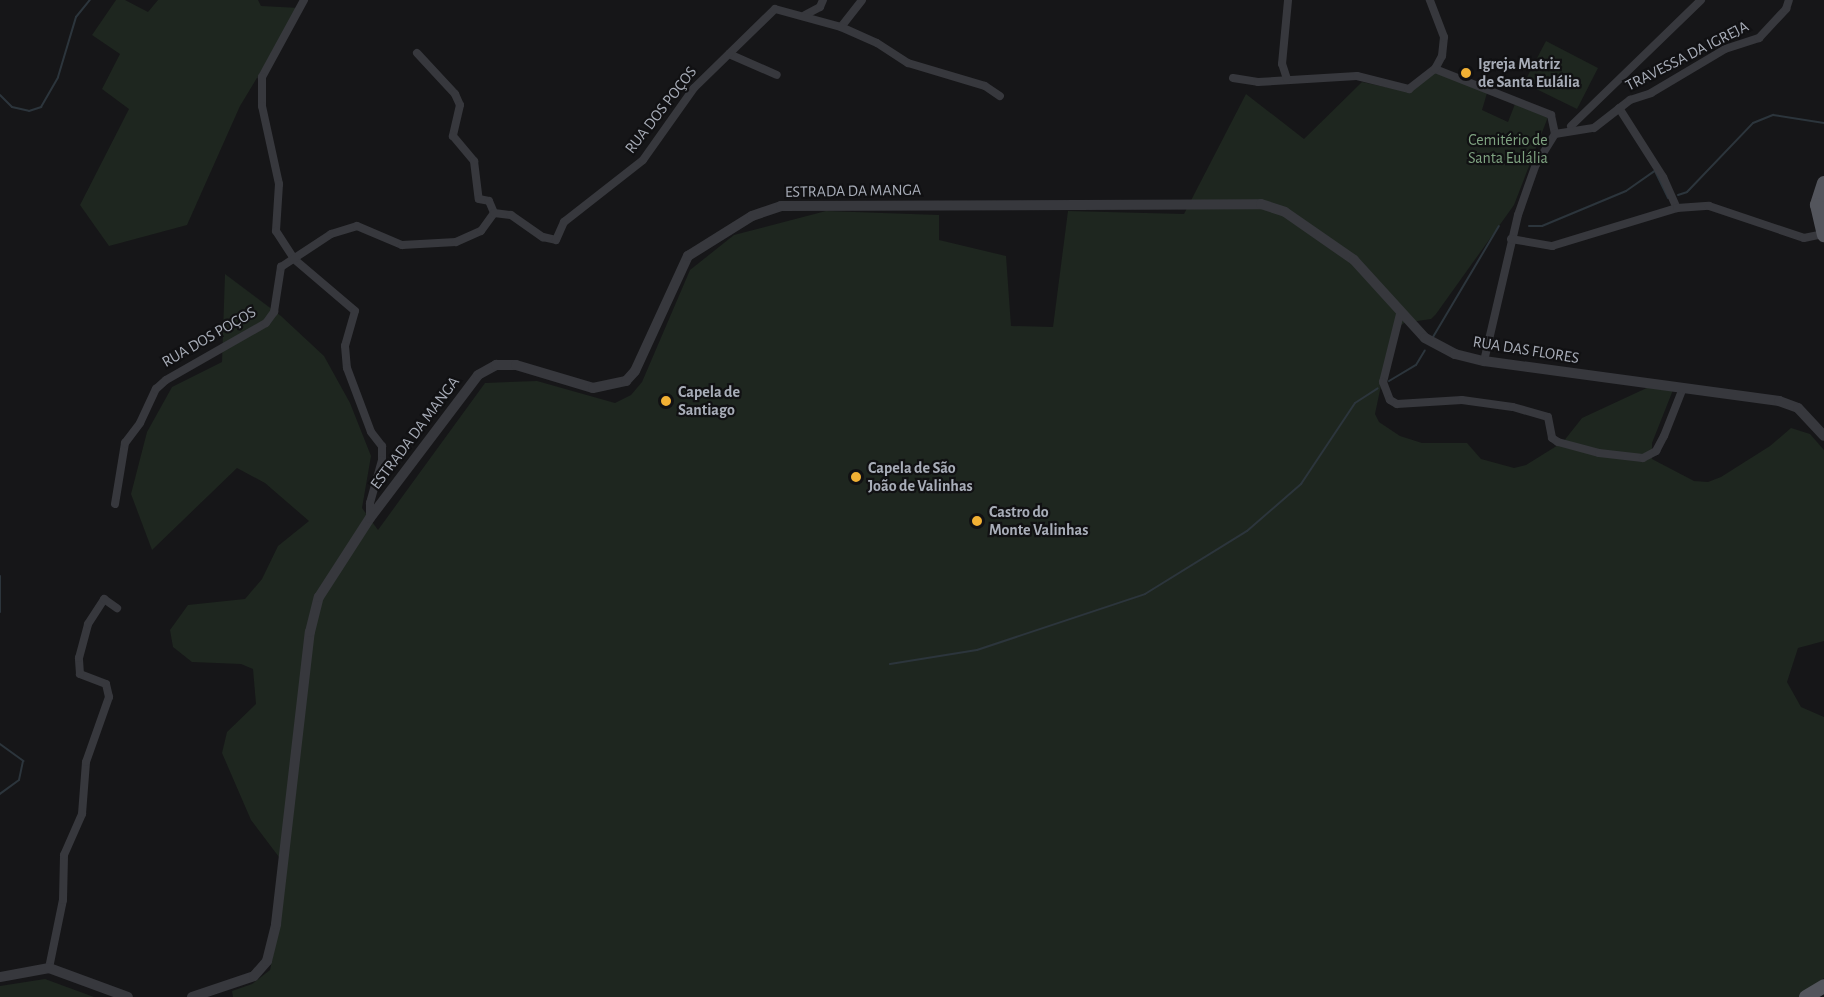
<!DOCTYPE html>
<meta charset="utf-8">
<style>
body{margin:0}
#map{position:relative;width:1824px;height:997px;overflow:hidden;background:#161618;font-family:"Alegreya Sans",sans-serif}
div>[style]{position:absolute}
.green>*{inset:0;background:#1e261f}
.stream>*{height:2px;margin:-1px;padding:0 1px;transform-origin:1px;border-radius:1px;background:#2c353c}
.minor>*{height:8px;margin:-4px;padding:0 4px;transform-origin:4px;border-radius:4px;background:#37383d}
.tertiary>*{height:10px;margin:-5px;padding:0 5px;transform-origin:5px;border-radius:5px;background:#37383d}
.primary>*{height:14px;margin:-7px;padding:0 7px;transform-origin:7px;border-radius:7px;background:#53555c}
.dots>*{width:16px;height:16px;translate:-50% -50%;box-sizing:border-box;border:3px solid #111113;border-radius:50%}
span{translate:-50% -50%;white-space:nowrap;text-align:center;line-height:1.15;-webkit-text-stroke:4.5px #111113;paint-order:stroke}
.street-label{font-size:16px;color:#a8adb8}
.poi-label{font-size:16px;color:#a8adb8;font-weight:700}
.left{translate:0 -50%;text-align:left}
.park-label{font-size:16px;color:#7fa381}
</style>
<div id="map">
<div class="green">
<div style="clip-path:polygon(116px 0,125px 0,148px 12px,158px 0,258px 0,261px 6px,299px 8px,240px 106px,187px 225px,109px 246px,80px 205px,129px 109px,102px 89px,120px 54px,92px 35px)"></div>
<div style="clip-path:polygon(1546px 41px,1598px 68px,1577px 109px,1524px 83px)"></div>
<div style="clip-path:polygon(1434px 72px,1487px 93px,1482px 110px,1508px 122px,1515px 104px,1548px 117px,1514px 205px,1436px 314px,1431px 319px,1404px 323px,1392px 333px,1375px 414px,1379px 422px,1400px 436px,1422px 443px,1467px 443px,1481px 459px,1514px 468px,1526px 465px,1563px 442px,1582px 418px,1651px 386px,1673px 390px,1652px 443px,1652px 459px,1694px 481px,1708px 482px,1721px 477px,1770px 446px,1791px 428px,1810px 434px,1824px 450px,1824px 641px,1798px 648px,1787px 682px,1801px 707px,1824px 717px,1824px 978px,1800px 997px,233px 997px,232px 991px,252px 984px,270px 970px,281px 916px,282px 861px,251px 820px,222px 753px,227px 732px,256px 704px,253px 669px,241px 664px,192px 662px,173px 647px,170px 630px,188px 605px,245px 599px,262px 579px,278px 546px,309px 521px,265px 483px,237px 468px,152px 550px,131px 494px,147px 432px,172px 387px,222px 362px,225px 274px,281px 316px,324px 356px,350px 403px,371px 456px,362px 508px,378px 530px,485px 383px,537px 381px,615px 403px,631px 395px,642px 382px,690px 270px,734px 235px,826px 211px,939px 215px,939px 240px,1006px 256px,1011px 326px,1053px 327px,1068px 211px,1184px 214px,1246px 94px,1304px 139px,1362px 82px,1409px 92px)"></div>
<div style="clip-path:polygon(45px 979px,94px 997px,0 997px,0 986px)"></div>
</div>
<div class="stream">
<div style="left:0;top:95px;width:17px;rotate:45deg"></div>
<div style="left:12px;top:107px;width:17px;rotate:13deg"></div>
<div style="left:29px;top:111px;width:13px;rotate:-18deg"></div>
<div style="left:41px;top:107px;width:34px;rotate:-60deg"></div>
<div style="left:58px;top:77px;width:63px;rotate:-73.3deg"></div>
<div style="left:76px;top:17px;width:22px;rotate:-51deg"></div>
<div style="left:1678px;top:195px;width:9px;rotate:-18deg"></div>
<div style="left:1687px;top:192px;width:95px;rotate:-46.3deg"></div>
<div style="left:1753px;top:123px;width:22px;rotate:-22deg"></div>
<div style="left:1773px;top:115px;width:52px;rotate:8.9deg"></div>
<div style="left:1529px;top:226px;width:13px"></div>
<div style="left:1542px;top:226px;width:91px;rotate:-22.6deg"></div>
<div style="left:1626px;top:191px;width:35px;rotate:-35deg"></div>
<div style="left:1655px;top:171px;width:30px;rotate:64deg"></div>
<div style="left:1433px;top:337px;width:129px;rotate:-59.3deg"></div>
<div style="left:1389px;top:381px;width:31px;rotate:-31deg"></div>
<div style="left:1416px;top:365px;width:17px;rotate:-59deg"></div>
<div style="left:0;top:576px;width:36px;rotate:90deg"></div>
<div style="left:890px;top:664px;width:88px;rotate:-9.1deg"></div>
<div style="left:977px;top:650px;width:177px;rotate:-18.4deg"></div>
<div style="left:1145px;top:594px;width:120px;rotate:-31.7deg"></div>
<div style="left:1247px;top:531px;width:72px;rotate:-41deg"></div>
<div style="left:1301px;top:484px;width:97px;rotate:-56.3deg"></div>
<div style="left:1355px;top:403px;width:27px;rotate:-33deg"></div>
<div style="left:0;top:744px;width:29px;rotate:36deg"></div>
<div style="left:23px;top:761px;width:19px;rotate:102deg"></div>
<div style="left:19px;top:780px;width:24px;rotate:144deg"></div>
</div>
<div class="minor">
<div style="left:304px;top:0;width:88px;rotate:118.6deg"></div>
<div style="left:262px;top:77px;width:29px;rotate:90deg"></div>
<div style="left:262px;top:106px;width:80px;rotate:77.7deg"></div>
<div style="left:279px;top:184px;width:47px;rotate:93.7deg"></div>
<div style="left:276px;top:231px;width:33px;rotate:57deg"></div>
<div style="left:294px;top:259px;width:80px;rotate:40.4deg"></div>
<div style="left:355px;top:311px;width:36px;rotate:106deg"></div>
<div style="left:345px;top:346px;width:22px;rotate:85deg"></div>
<div style="left:347px;top:368px;width:68px;rotate:69.4deg"></div>
<div style="left:371px;top:432px;width:18px;rotate:52deg"></div>
<div style="left:382px;top:446px;width:14px;rotate:90deg"></div>
<div style="left:382px;top:460px;width:45px;rotate:105.6deg"></div>
<div style="left:370px;top:503px;width:15px;rotate:90deg"></div>
<div style="left:805px;top:15px;width:17px;rotate:-28deg"></div>
<div style="left:820px;top:7px;width:8px;rotate:-67deg"></div>
<div style="left:841px;top:27px;width:34px;rotate:-52deg"></div>
<div style="left:417px;top:53px;width:56px;rotate:47.2deg"></div>
<div style="left:455px;top:94px;width:12px;rotate:66deg"></div>
<div style="left:460px;top:105px;width:32px;rotate:103deg"></div>
<div style="left:453px;top:136px;width:33px;rotate:50deg"></div>
<div style="left:474px;top:161px;width:38px;rotate:83deg"></div>
<div style="left:479px;top:199px;width:10px;rotate:11deg"></div>
<div style="left:489px;top:201px;width:13px;rotate:67deg"></div>
<div style="left:729px;top:54px;width:52px;rotate:23.6deg"></div>
<div style="left:1435px;top:69px;width:125px;rotate:21.6deg"></div>
<div style="left:1551px;top:115px;width:19px;rotate:78deg"></div>
<div style="left:1555px;top:134px;width:36px;rotate:122deg"></div>
<div style="left:1536px;top:164px;width:54px;rotate:109.4deg"></div>
<div style="left:1518px;top:215px;width:150px;rotate:103.1deg"></div>
<div style="left:1233px;top:78px;width:25px;rotate:9deg"></div>
<div style="left:1258px;top:82px;width:99px;rotate:-3.5deg"></div>
<div style="left:1357px;top:76px;width:54px;rotate:14deg"></div>
<div style="left:1409px;top:89px;width:33px;rotate:-38deg"></div>
<div style="left:1435px;top:69px;width:15px;rotate:-62deg"></div>
<div style="left:1442px;top:56px;width:19px;rotate:-84deg"></div>
<div style="left:1444px;top:37px;width:40px;rotate:-111deg"></div>
<div style="left:1287px;top:79px;width:16px;rotate:-108deg"></div>
<div style="left:1282px;top:64px;width:64px;rotate:-84.6deg"></div>
<div style="left:1619px;top:108px;width:82px;rotate:57.5deg"></div>
<div style="left:1663px;top:177px;width:34px;rotate:66deg"></div>
<div style="left:1571px;top:126px;width:181px;rotate:-44.1deg"></div>
<div style="left:1555px;top:134px;width:39px;rotate:-9deg"></div>
<div style="left:1594px;top:128px;width:46px;rotate:-37.9deg"></div>
<div style="left:1630px;top:100px;width:22px;rotate:-18deg"></div>
<div style="left:1651px;top:93px;width:86px;rotate:-30.7deg"></div>
<div style="left:1725px;top:49px;width:36px;rotate:-18deg"></div>
<div style="left:1759px;top:38px;width:40px;rotate:-47deg"></div>
<div style="left:1786px;top:9px;width:9px;rotate:-72deg"></div>
<div style="left:1511px;top:239px;width:42px;rotate:9.7deg"></div>
<div style="left:1552px;top:246px;width:131px;rotate:-16.9deg"></div>
<div style="left:1677px;top:208px;width:32px;rotate:-4deg"></div>
<div style="left:1709px;top:206px;width:100px;rotate:18.6deg"></div>
<div style="left:1804px;top:238px;width:19px;rotate:-12deg"></div>
<div style="left:1400px;top:314px;width:70px;rotate:104deg"></div>
<div style="left:1383px;top:382px;width:19px;rotate:69deg"></div>
<div style="left:1390px;top:400px;width:8px;rotate:30deg"></div>
<div style="left:1397px;top:404px;width:65px;rotate:-3.5deg"></div>
<div style="left:1462px;top:400px;width:51px;rotate:7.8deg"></div>
<div style="left:1513px;top:407px;width:36px;rotate:16deg"></div>
<div style="left:1548px;top:417px;width:21px;rotate:79deg"></div>
<div style="left:1552px;top:438px;width:7px;rotate:34deg"></div>
<div style="left:1558px;top:442px;width:42px;rotate:15deg"></div>
<div style="left:1599px;top:453px;width:44px;rotate:6.5deg"></div>
<div style="left:1643px;top:458px;width:15px;rotate:-28deg"></div>
<div style="left:1656px;top:451px;width:17px;rotate:-62deg"></div>
<div style="left:1664px;top:436px;width:52px;rotate:-68.4deg"></div>
<div style="left:115px;top:504px;width:62px;rotate:-80.7deg"></div>
<div style="left:125px;top:443px;width:25px;rotate:-53deg"></div>
<div style="left:140px;top:423px;width:38px;rotate:-65deg"></div>
<div style="left:156px;top:389px;width:13px;rotate:-42deg"></div>
<div style="left:166px;top:380px;width:115px;rotate:-29.7deg"></div>
<div style="left:266px;top:323px;width:14px;rotate:-54deg"></div>
<div style="left:274px;top:312px;width:46px;rotate:-81.2deg"></div>
<div style="left:281px;top:267px;width:60px;rotate:-33.4deg"></div>
<div style="left:331px;top:234px;width:27px;rotate:-17deg"></div>
<div style="left:357px;top:226px;width:49px;rotate:22.9deg"></div>
<div style="left:402px;top:245px;width:54px;rotate:-3.2deg"></div>
<div style="left:456px;top:242px;width:27px;rotate:-24deg"></div>
<div style="left:481px;top:231px;width:22px;rotate:-54deg"></div>
<div style="left:494px;top:213px;width:17px;rotate:7deg"></div>
<div style="left:511px;top:215px;width:39px;rotate:35deg"></div>
<div style="left:543px;top:237px;width:13px;rotate:13deg"></div>
<div style="left:556px;top:240px;width:20px;rotate:-66deg"></div>
<div style="left:564px;top:222px;width:100px;rotate:-38.1deg"></div>
<div style="left:643px;top:160px;width:88px;rotate:-54.7deg"></div>
<div style="left:694px;top:88px;width:113px;rotate:-44.3deg"></div>
<div style="left:775px;top:9px;width:68px;rotate:15.3deg"></div>
<div style="left:841px;top:27px;width:39px;rotate:24deg"></div>
<div style="left:877px;top:43px;width:37px;rotate:33deg"></div>
<div style="left:908px;top:63px;width:80px;rotate:16.6deg"></div>
<div style="left:985px;top:86px;width:18px;rotate:34deg"></div>
<div style="left:49px;top:968px;width:69px;rotate:-78.4deg"></div>
<div style="left:63px;top:900px;width:45px;rotate:-88.7deg"></div>
<div style="left:64px;top:855px;width:45px;rotate:-66.3deg"></div>
<div style="left:82px;top:814px;width:52px;rotate:-85.6deg"></div>
<div style="left:86px;top:762px;width:69px;rotate:-70.5deg"></div>
<div style="left:109px;top:697px;width:13px;rotate:-103deg"></div>
<div style="left:106px;top:684px;width:28px;rotate:-159deg"></div>
<div style="left:80px;top:674px;width:16px;rotate:-94deg"></div>
<div style="left:79px;top:658px;width:35px;rotate:-75deg"></div>
<div style="left:88px;top:624px;width:30px;rotate:-57deg"></div>
<div style="left:104px;top:599px;width:16px;rotate:35deg"></div>
</div>
<div class="tertiary">
<div style="left:0;top:977px;width:50px;rotate:-10.4deg"></div>
<div style="left:49px;top:968px;width:84px;rotate:20.2deg"></div>
<div style="left:192px;top:997px;width:65px;rotate:-18.7deg"></div>
<div style="left:254px;top:976px;width:20px;rotate:-49deg"></div>
<div style="left:267px;top:961px;width:38px;rotate:-76deg"></div>
<div style="left:276px;top:924px;width:294px;rotate:-83.4deg"></div>
<div style="left:310px;top:632px;width:36px;rotate:-76deg"></div>
<div style="left:319px;top:597px;width:94px;rotate:-57.2deg"></div>
<div style="left:370px;top:518px;width:179px;rotate:-52.9deg"></div>
<div style="left:478px;top:375px;width:21px;rotate:-29deg"></div>
<div style="left:496px;top:365px;width:20px"></div>
<div style="left:516px;top:365px;width:80px;rotate:16.6deg"></div>
<div style="left:593px;top:388px;width:34px;rotate:-12deg"></div>
<div style="left:626px;top:381px;width:13px;rotate:-48deg"></div>
<div style="left:635px;top:371px;width:127px;rotate:-65.3deg"></div>
<div style="left:688px;top:256px;width:75px;rotate:-32deg"></div>
<div style="left:752px;top:216px;width:31px;rotate:-19deg"></div>
<div style="left:781px;top:206px;width:480px;rotate:-0.2deg"></div>
<div style="left:1261px;top:204px;width:25px;rotate:18deg"></div>
<div style="left:1285px;top:212px;width:84px;rotate:34.8deg"></div>
<div style="left:1354px;top:260px;width:105px;rotate:47.7deg"></div>
<div style="left:1425px;top:338px;width:34px;rotate:28deg"></div>
<div style="left:1455px;top:354px;width:30px;rotate:14deg"></div>
<div style="left:1484px;top:361px;width:298px;rotate:7.7deg"></div>
<div style="left:1779px;top:401px;width:20px;rotate:20deg"></div>
<div style="left:1798px;top:408px;width:38px;rotate:47deg"></div>
</div>
<div class="primary">
<div style="left:1824px;top:183px;width:23px;rotate:108deg"></div>
<div style="left:1817px;top:205px;width:31px;rotate:77deg"></div>
<div style="left:1806px;top:997px;width:21px;rotate:-31deg"></div>
</div>
<div class="dots">
<div style="left:1466px;top:73px;background:#f2b134"></div>
<div style="left:666px;top:401px;background:#f2b134"></div>
<div style="left:856px;top:477px;background:#f2b134"></div>
<div style="left:977px;top:521px;background:#f2b134"></div>
</div>
<div class="street-label">
<span style="left:1687px;top:56px;rotate:-27deg">TRAVESSA DA IGREJA</span>
<span style="left:661px;top:110px;rotate:-52deg">RUA DOS POÇOS</span>
<span style="left:853px;top:191px;rotate:-1deg">ESTRADA DA MANGA</span>
<span style="left:209px;top:337px;rotate:-30deg">RUA DOS POÇOS</span>
<span style="left:1526px;top:350px;rotate:9deg">RUA DAS FLORES</span>
<span style="left:415px;top:433px;rotate:-53deg">ESTRADA DA MANGA</span>
</div>
<div class="poi-label">
<span class="left" style="left:1478px;top:73px">Igreja Matriz<br>de Santa Eulália</span>
<span class="left" style="left:678px;top:401px">Capela de<br>Santiago</span>
<span class="left" style="left:868px;top:477px">Capela de São<br>João de Valinhas</span>
<span class="left" style="left:989px;top:521px">Castro do<br>Monte Valinhas</span>
</div>
<div class="park-label">
<span style="left:1508px;top:149px">Cemitério de<br>Santa Eulália</span>
</div>
</div>
